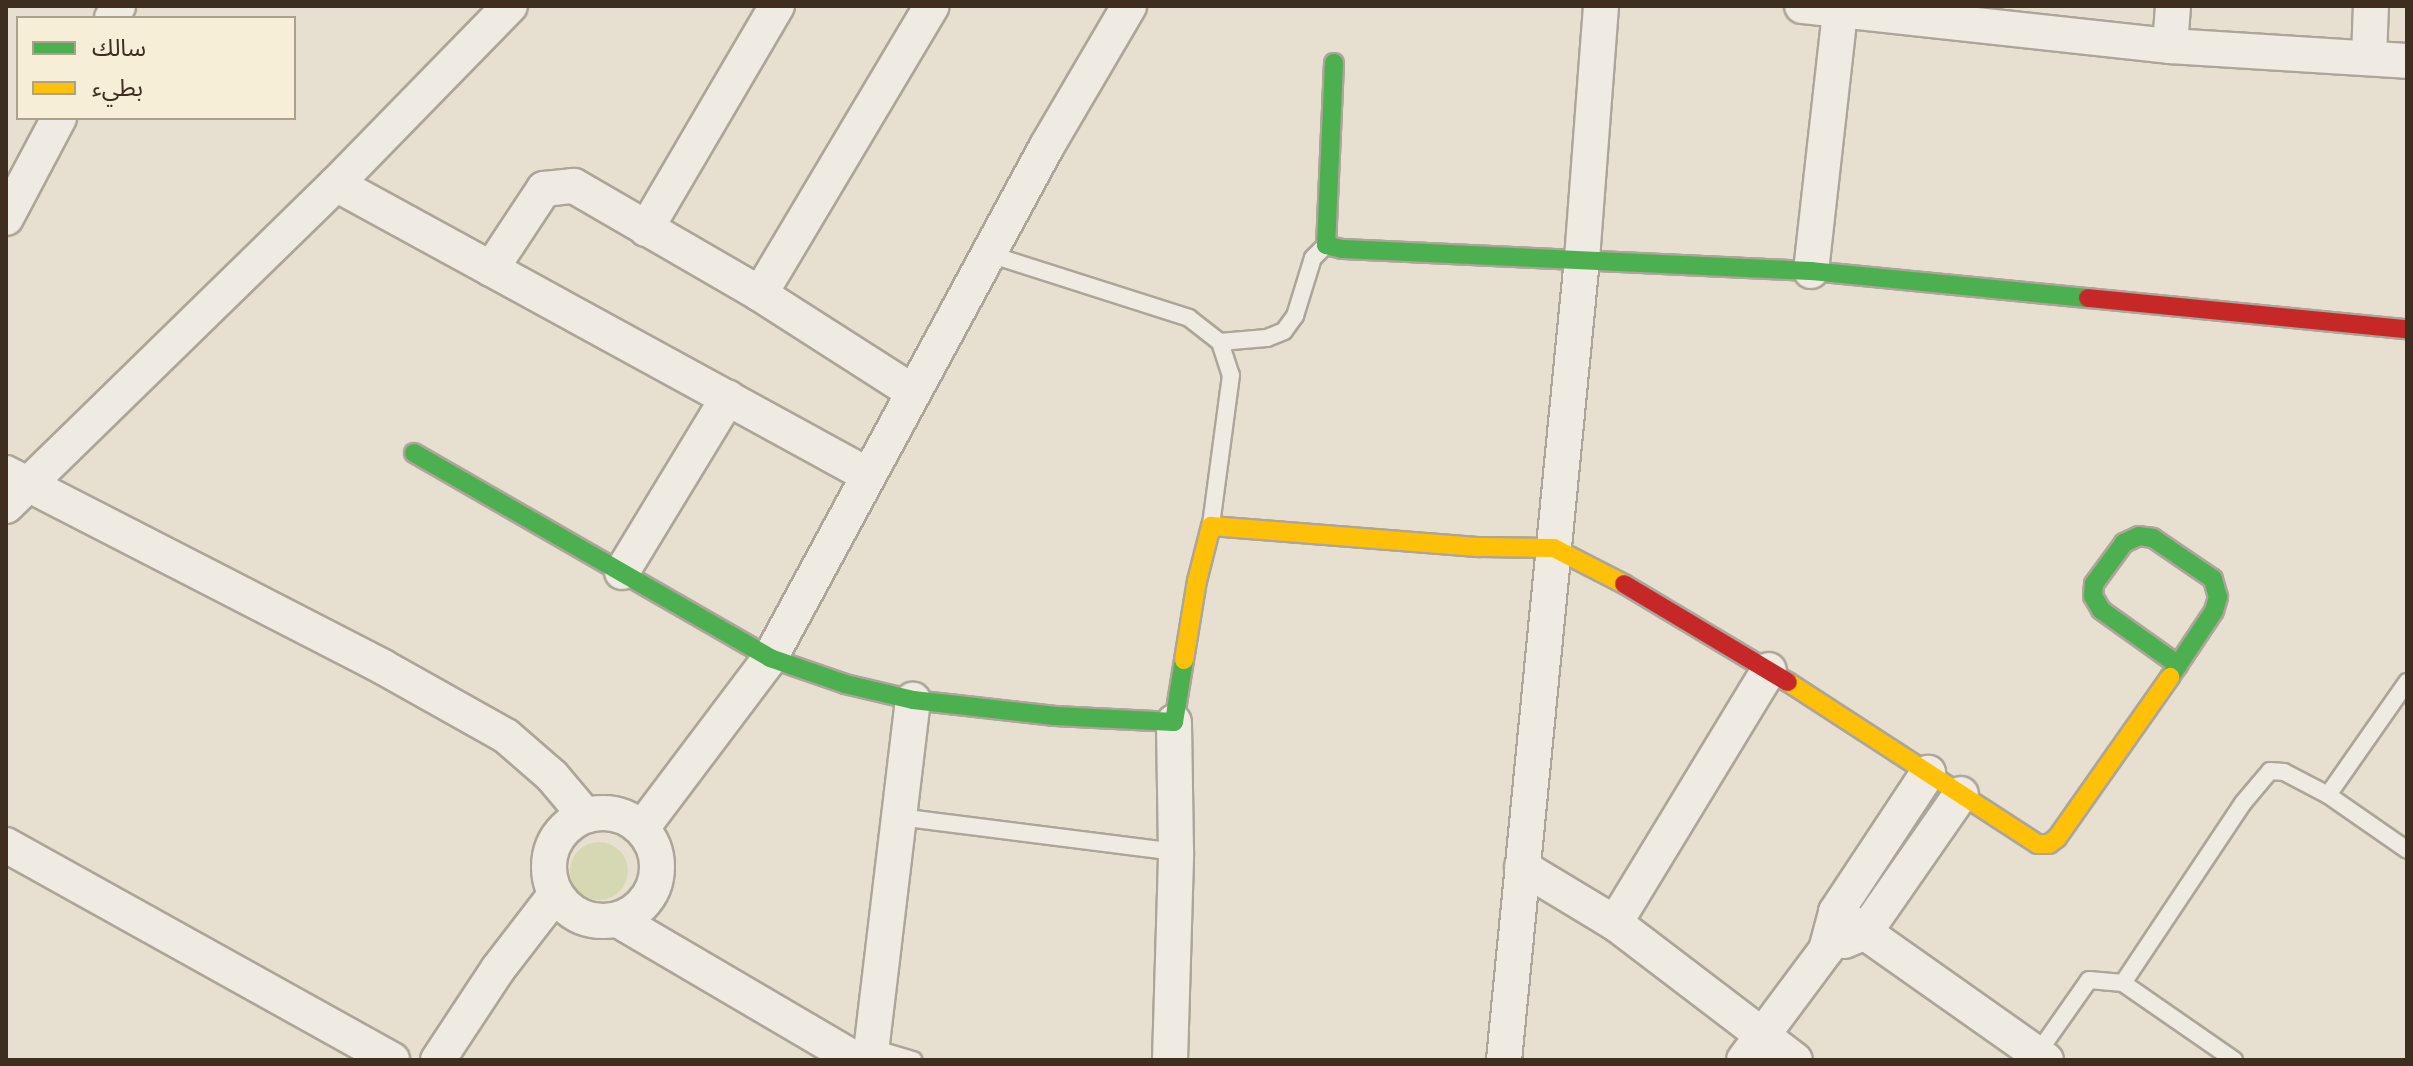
<!DOCTYPE html>
<meta charset="utf-8">
<style>
body{margin:0}
#map{position:relative;width:2413px;height:1066px;overflow:hidden;background:#e7e0d1;font-family:"Times New Roman","Noto Sans Arabic",serif}
div>[style]{position:absolute}
.green>*{inset:0;background:#d6d7b3}
.round{border-radius:50%}
.roads{filter:drop-shadow(2px 0 #ada599) drop-shadow(-2px 0 #ada599) drop-shadow(0 2px #ada599) drop-shadow(0 -2px #ada599)}
.lane>*{height:16px;margin:-8px;padding:0 8px;transform-origin:8px;border-radius:8px;background:#efebe3}
.street>*{height:34px;margin:-17px;padding:0 17px;transform-origin:17px;border-radius:17px;background:#efebe3}
.street>.ring{margin:-17px;padding:0;box-sizing:content-box;background:none;border:34px solid #efebe3;border-radius:50%}
.fast>*{height:18px;margin:-9px;padding:0 9px;transform-origin:9px;border-radius:9px;background:#4caf50}
.slow>*{height:18px;margin:-9px;padding:0 9px;transform-origin:9px;border-radius:9px;background:#ffc107}
.jam>*{height:18px;margin:-9px;padding:0 9px;transform-origin:9px;border-radius:9px;background:#c62828}
span{translate:-50% -50%;white-space:nowrap;text-align:center;line-height:1.15;-webkit-text-stroke:6px #f7eed8;paint-order:stroke}
.frame{position:absolute;inset:0;border:8px solid #3d2e20;pointer-events:none}
.legend{position:absolute;left:16px;top:16px;width:280px;height:104px;box-sizing:border-box;background:#f7eed8;border:2px solid #ada18e;margin:0;padding:10px 14px;list-style:none;font-size:24px;color:#3d2e20}
.legend li{display:flex;align-items:center;gap:16px;height:40px}
.legend b{width:40px;border:2px solid #ada18e}
</style>
<div id="map">
<div class="green">
<div class="round" style="left:570px;top:842px;width:58px;height:58px"></div>
</div>
<div class="roads">
<div class="lane">
<div style="left:989px;top:254px;width:210px;rotate:17.7deg"></div>
<div style="left:1189px;top:318px;width:39px;rotate:38deg"></div>
<div style="left:1220px;top:342px;width:35px;rotate:72deg"></div>
<div style="left:1231px;top:375px;width:150px;rotate:97.6deg"></div>
<div style="left:1220px;top:342px;width:47px;rotate:-4.9deg"></div>
<div style="left:1267px;top:338px;width:18px;rotate:-22deg"></div>
<div style="left:1284px;top:331px;width:19px;rotate:-54deg"></div>
<div style="left:1295px;top:316px;width:61px;rotate:-72.8deg"></div>
<div style="left:1313px;top:258px;width:17px;rotate:-45deg"></div>
<div style="left:2407px;top:682px;width:138px;rotate:125deg"></div>
<div style="left:2328px;top:795px;width:96px;rotate:34.8deg"></div>
<div style="left:899px;top:817px;width:279px;rotate:7.2deg"></div>
<div style="left:872px;top:1048px;width:43px;rotate:16.3deg"></div>
<div style="left:2037px;top:1054px;width:90px;rotate:-54.9deg"></div>
<div style="left:2089px;top:980px;width:34px;rotate:5deg"></div>
<div style="left:2234px;top:1060px;width:135px;rotate:-145.3deg"></div>
<div style="left:2123px;top:983px;width:216px;rotate:-56.3deg"></div>
<div style="left:2243px;top:803px;width:42px;rotate:-49.8deg"></div>
<div style="left:2270px;top:771px;width:14px;rotate:4deg"></div>
<div style="left:2284px;top:772px;width:50px;rotate:27.6deg"></div>
</div>
<div class="street">
<div style="left:1802px;top:6px;width:370px;rotate:6.2deg"></div>
<div style="left:2170px;top:46px;width:237px;rotate:3.6deg"></div>
<div style="left:112px;top:18px;width:13px;rotate:-63deg"></div>
<div style="left:2170px;top:46px;width:40px;rotate:-85.7deg"></div>
<div style="left:2369px;top:57px;width:51px;rotate:-87.8deg"></div>
<div style="left:336px;top:184px;width:606px;rotate:28.68deg"></div>
<div style="left:6px;top:218px;width:113px;rotate:-62.1deg"></div>
<div style="left:646px;top:229px;width:259px;rotate:-59.6deg"></div>
<div style="left:491px;top:269px;width:96px;rotate:-56.5deg"></div>
<div style="left:544px;top:189px;width:30px;rotate:-6deg"></div>
<div style="left:574px;top:186px;width:215px;rotate:30.1deg"></div>
<div style="left:760px;top:294px;width:182px;rotate:32.6deg"></div>
<div style="left:1811px;top:271px;width:261px;rotate:-83.6deg"></div>
<div style="left:760px;top:294px;width:335px;rotate:-59.2deg"></div>
<div style="left:6px;top:473px;width:424px;rotate:27.2deg"></div>
<div style="left:383px;top:667px;width:141px;rotate:29.3deg"></div>
<div style="left:506px;top:736px;width:61px;rotate:41deg"></div>
<div style="left:552px;top:776px;width:51px;rotate:49.8deg"></div>
<div style="left:6px;top:506px;width:461px;rotate:-44.3deg"></div>
<div style="left:336px;top:184px;width:249px;rotate:-45.7deg"></div>
<div style="left:622px;top:572px;width:204px;rotate:-58.7deg"></div>
<div class="ring" style="left:549px;top:813px;width:74px;height:74px"></div>
<div style="left:642px;top:828px;width:213px;rotate:-53deg"></div>
<div style="left:770px;top:658px;width:582px;rotate:-61.59deg"></div>
<div style="left:1047px;top:146px;width:162px;rotate:-59.6deg"></div>
<div style="left:6px;top:845px;width:442px;rotate:29.1deg"></div>
<div style="left:1522px;top:867px;width:109px;rotate:31.1deg"></div>
<div style="left:1615px;top:923px;width:226px;rotate:37.3deg"></div>
<div style="left:1836px;top:912px;width:257px;rotate:35.2deg"></div>
<div style="left:618px;top:920px;width:277px;rotate:30.4deg"></div>
<div style="left:1615px;top:923px;width:296px;rotate:-58.7deg"></div>
<div style="left:1844px;top:941px;width:23px;rotate:-23deg"></div>
<div style="left:1865px;top:932px;width:168px;rotate:-55.2deg"></div>
<div style="left:438px;top:1060px;width:109px;rotate:-56.6deg"></div>
<div style="left:498px;top:969px;width:93px;rotate:-52.4deg"></div>
<div style="left:870px;top:1060px;width:363px;rotate:-83.2deg"></div>
<div style="left:1170px;top:1060px;width:208px;rotate:-88.3deg"></div>
<div style="left:1176px;top:852px;width:130px;rotate:-90.9deg"></div>
<div style="left:1504px;top:1060px;width:805px;rotate:-84.44deg"></div>
<div style="left:1582px;top:259px;width:254px;rotate:-85.7deg"></div>
<div style="left:1744px;top:1060px;width:137px;rotate:-53.3deg"></div>
<div style="left:1826px;top:950px;width:39px;rotate:-75deg"></div>
<div style="left:1836px;top:912px;width:167px;rotate:-56.5deg"></div>
</div>
<div class="fast">
<div style="left:1334px;top:63px;width:182px;rotate:92.5deg"></div>
<div style="left:1326px;top:245px;width:16px;rotate:14deg"></div>
<div style="left:1342px;top:249px;width:470px;rotate:2.7deg"></div>
<div style="left:1811px;top:271px;width:278px;rotate:5.6deg"></div>
<div style="left:414px;top:453px;width:411px;rotate:29.9deg"></div>
<div style="left:770px;top:658px;width:79px;rotate:19.1deg"></div>
<div style="left:845px;top:684px;width:70px;rotate:13.2deg"></div>
<div style="left:913px;top:700px;width:143px;rotate:6.4deg"></div>
<div style="left:1055px;top:716px;width:119px;rotate:2.9deg"></div>
<div style="left:1174px;top:722px;width:63px;rotate:-80.8deg"></div>
<div style="left:2170px;top:677px;width:79px;rotate:-56.3deg"></div>
<div style="left:2214px;top:611px;width:15px;rotate:-74deg"></div>
<div style="left:2218px;top:597px;width:19px;rotate:-106deg"></div>
<div style="left:2213px;top:579px;width:73px;rotate:-145.7deg"></div>
<div style="left:2153px;top:538px;width:14px;rotate:-172deg"></div>
<div style="left:2139px;top:536px;width:17px;rotate:155deg"></div>
<div style="left:2124px;top:543px;width:51px;rotate:126.2deg"></div>
<div style="left:2094px;top:584px;width:12px;rotate:95deg"></div>
<div style="left:2093px;top:596px;width:16px;rotate:60deg"></div>
<div style="left:2101px;top:610px;width:95px;rotate:35.5deg"></div>
</div>
<div class="slow">
<div style="left:1184px;top:660px;width:80px;rotate:-80.7deg"></div>
<div style="left:1197px;top:581px;width:57px;rotate:-75.7deg"></div>
<div style="left:1211px;top:526px;width:270px;rotate:4.5deg"></div>
<div style="left:1480px;top:547px;width:74px;rotate:0.8deg"></div>
<div style="left:1554px;top:548px;width:79px;rotate:27.2deg"></div>
<div style="left:1788px;top:682px;width:297px;rotate:33deg"></div>
<div style="left:2037px;top:844px;width:12px"></div>
<div style="left:2049px;top:844px;width:10px;rotate:-37deg"></div>
<div style="left:2057px;top:838px;width:197px;rotate:-54.9deg"></div>
</div>
<div class="jam">
<div style="left:2088px;top:298px;width:321px;rotate:5.6deg"></div>
<div style="left:1624px;top:584px;width:191px;rotate:30.9deg"></div>
</div>
</div>
<div class="frame"></div>
<ul class="legend">
<li><b style="height:10px;background:#4caf50"></b>سالك</li>
<li><b style="height:10px;background:#ffc107"></b>بطيء</li>
</ul>
</div>
